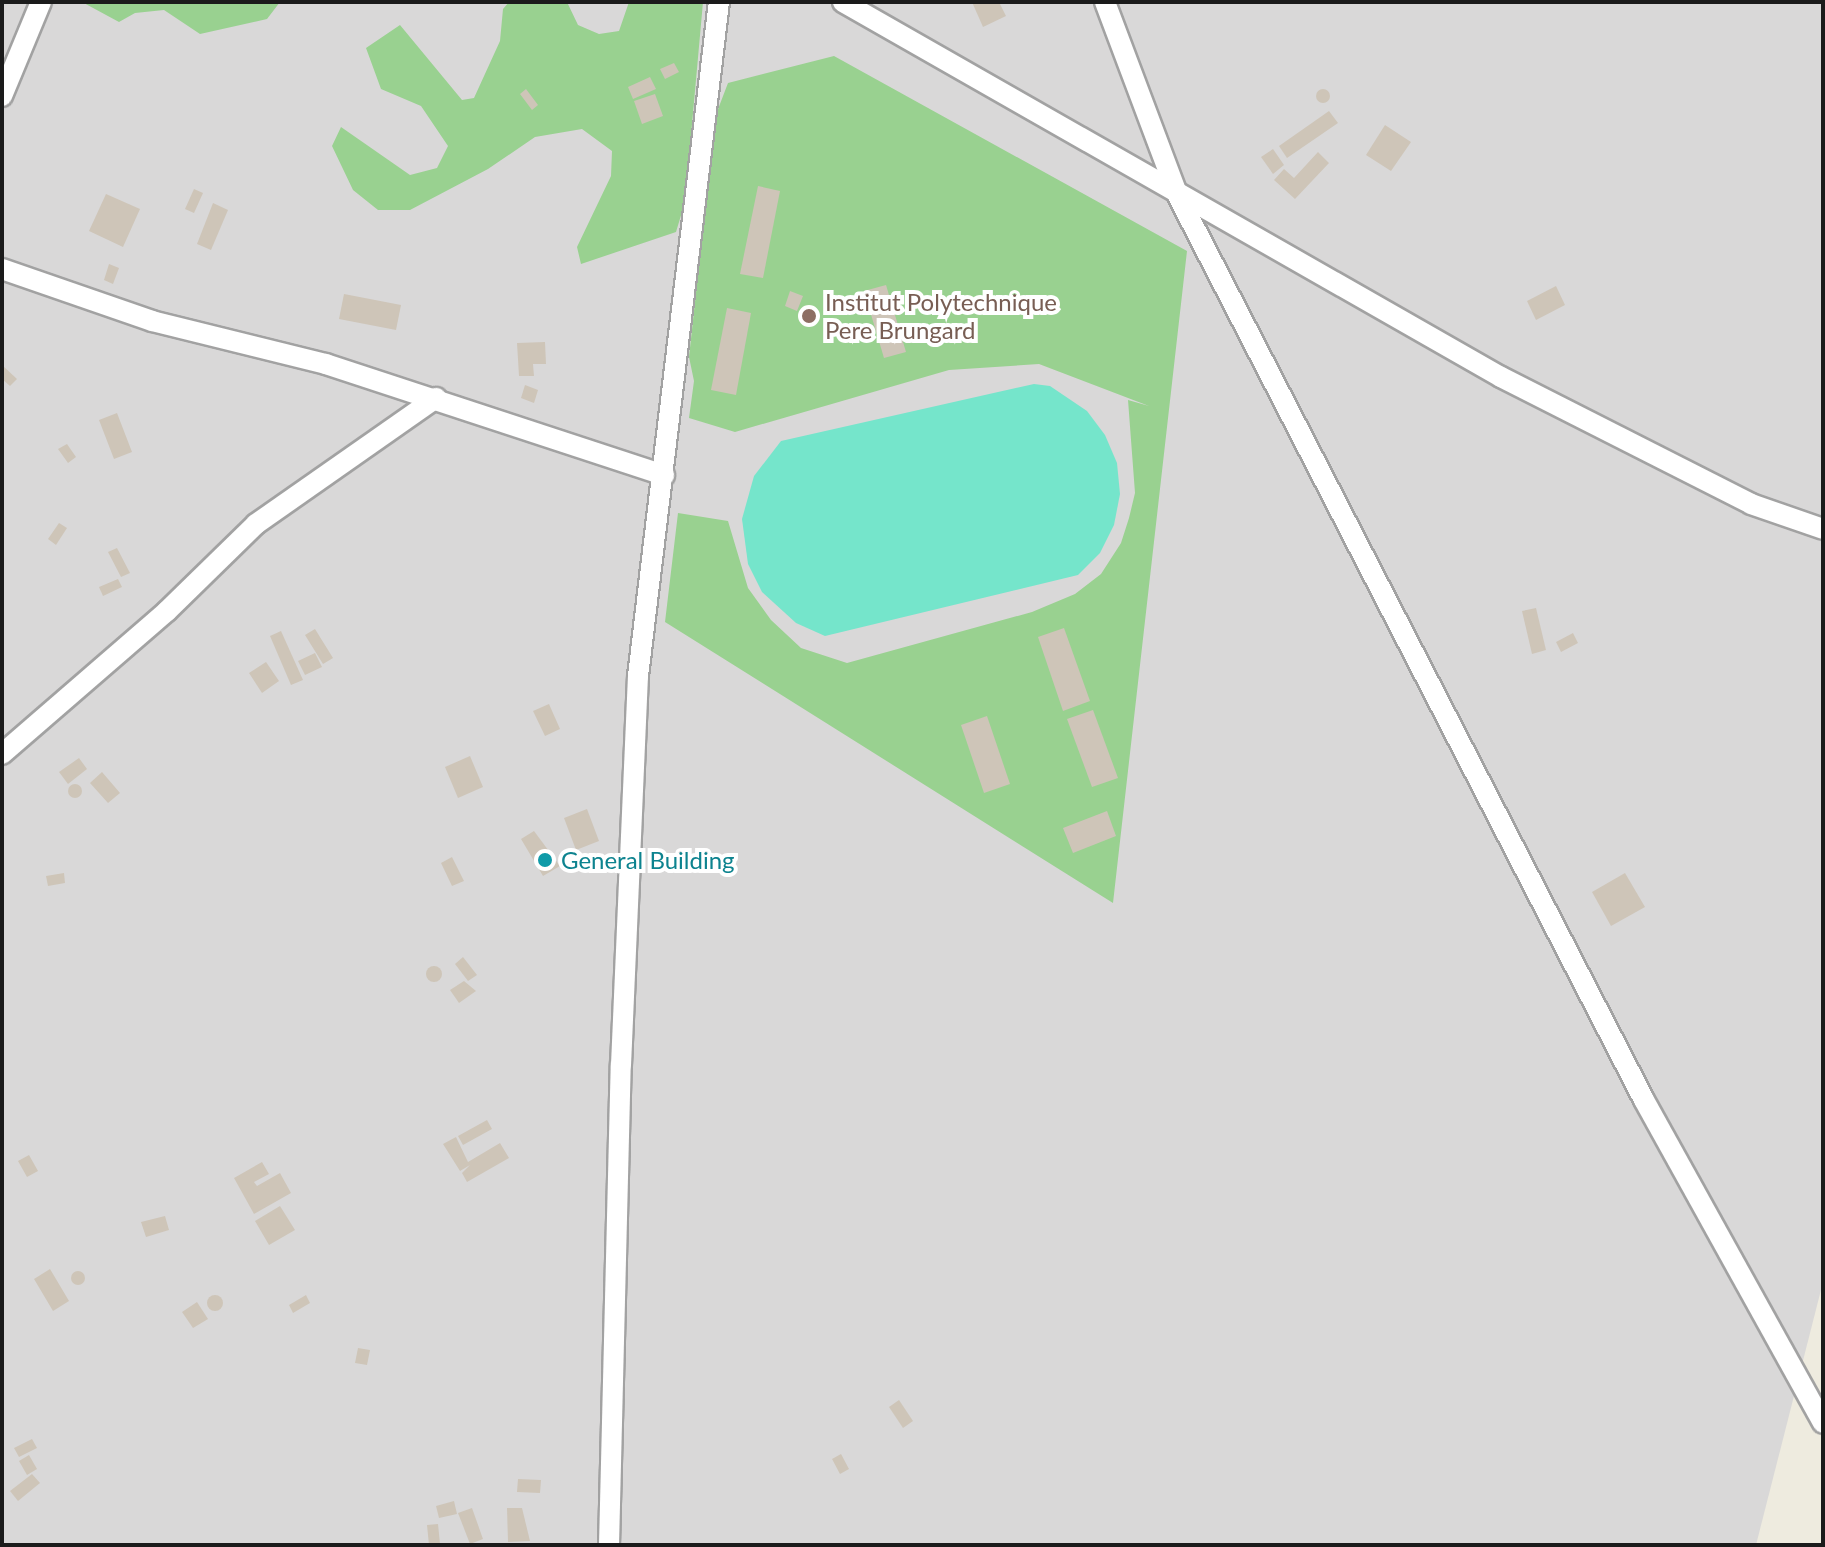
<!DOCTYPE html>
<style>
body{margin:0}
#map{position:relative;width:1825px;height:1547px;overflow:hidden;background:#eeebdf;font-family:Lato,sans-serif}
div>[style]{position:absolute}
.residential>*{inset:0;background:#d9d8d8}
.forest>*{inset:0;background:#99d190}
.pitch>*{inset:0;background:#75e5cb}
.building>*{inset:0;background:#cec5b8}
.round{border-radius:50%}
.roads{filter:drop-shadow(2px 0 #a2a2a2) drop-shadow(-2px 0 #a2a2a2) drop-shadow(0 2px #a2a2a2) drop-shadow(0 -2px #a2a2a2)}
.minor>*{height:20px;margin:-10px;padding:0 10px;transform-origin:10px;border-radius:10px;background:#fff}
.dots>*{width:22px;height:22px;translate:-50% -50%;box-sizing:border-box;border:4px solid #fff;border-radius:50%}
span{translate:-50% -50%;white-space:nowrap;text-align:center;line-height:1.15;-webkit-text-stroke:8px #fff;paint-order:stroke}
.education-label{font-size:24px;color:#785e54}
.left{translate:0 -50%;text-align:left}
.culture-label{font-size:24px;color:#0d838f}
.frame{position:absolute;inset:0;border:4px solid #1b1b1b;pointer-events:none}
</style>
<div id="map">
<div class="residential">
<div style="clip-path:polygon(2px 2px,1823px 2px,1823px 1282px,1756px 1545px,2px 1545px)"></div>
</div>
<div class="forest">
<div style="clip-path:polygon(82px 2px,280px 2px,267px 19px,200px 34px,164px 10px,135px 13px,119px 22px)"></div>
<div style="clip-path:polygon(509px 2px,567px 2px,578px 25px,599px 34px,619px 31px,629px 2px,703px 2px,685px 202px,676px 232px,581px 264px,577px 247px,611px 176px,612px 151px,582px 129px,535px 137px,488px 169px,410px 210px,378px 210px,353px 190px,332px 146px,341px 127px,410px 175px,437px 168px,448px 146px,421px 106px,381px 89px,366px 48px,400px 25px,462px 100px,474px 98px,500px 41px,503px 9px)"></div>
<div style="clip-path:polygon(834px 56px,1187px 251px,1113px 903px,665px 622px,678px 513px,728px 521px,748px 588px,771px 620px,801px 648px,847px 663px,1032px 612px,1075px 594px,1101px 574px,1121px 543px,1129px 518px,1135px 493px,1128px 400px,1149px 406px,1039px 364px,949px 370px,735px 432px,689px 418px,694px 381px,689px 357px,715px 117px,728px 83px)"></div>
</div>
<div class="pitch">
<div style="clip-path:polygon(1034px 384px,1050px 386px,1087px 411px,1105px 435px,1117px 463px,1120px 494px,1114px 525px,1100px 553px,1078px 575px,825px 636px,796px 623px,762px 592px,748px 564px,742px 519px,754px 476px,781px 441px)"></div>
</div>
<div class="building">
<div style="clip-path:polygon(972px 2px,999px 2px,1006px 16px,983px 27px)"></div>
<div style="clip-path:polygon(674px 63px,679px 72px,665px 79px,660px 69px)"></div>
<div style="clip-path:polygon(650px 77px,656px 89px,633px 99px,628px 87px)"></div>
<div class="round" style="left:1316px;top:89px;width:14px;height:14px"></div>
<div style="clip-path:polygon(526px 89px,538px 105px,532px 110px,520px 94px)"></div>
<div style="clip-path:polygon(655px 94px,663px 116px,642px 124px,634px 101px)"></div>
<div style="clip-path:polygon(1329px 111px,1338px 123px,1287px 158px,1279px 146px)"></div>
<div style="clip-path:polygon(1385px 125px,1411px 142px,1391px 171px,1366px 155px)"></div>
<div style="clip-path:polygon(1273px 149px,1284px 165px,1273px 174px,1261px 157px)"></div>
<div style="clip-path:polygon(1318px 152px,1329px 163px,1295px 199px,1274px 180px,1284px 169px,1294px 178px)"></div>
<div style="clip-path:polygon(758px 186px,780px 191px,763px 278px,740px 274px)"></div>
<div style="clip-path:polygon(194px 189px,203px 193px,194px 213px,185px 209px)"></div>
<div style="clip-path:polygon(106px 194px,140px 209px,123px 247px,89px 231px)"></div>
<div style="clip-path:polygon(213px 203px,228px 210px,211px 250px,197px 244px)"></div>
<div style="clip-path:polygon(109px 264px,119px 268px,113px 284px,104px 280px)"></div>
<div style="clip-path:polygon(886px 285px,906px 352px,884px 358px,864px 291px)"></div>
<div style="clip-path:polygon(1556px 286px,1565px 305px,1536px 320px,1527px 301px)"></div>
<div style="clip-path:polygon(790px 291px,803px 296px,797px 311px,785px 306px)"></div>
<div style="clip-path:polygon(344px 294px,401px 305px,396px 330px,339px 319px)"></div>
<div style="clip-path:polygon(727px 308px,751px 313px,736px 395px,711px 390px)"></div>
<div style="clip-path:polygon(545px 342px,546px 364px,533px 364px,534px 376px,519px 376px,517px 343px)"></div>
<div style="clip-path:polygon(2px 365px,17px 379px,10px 386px,2px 379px)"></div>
<div style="clip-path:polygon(525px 385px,538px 390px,534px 403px,521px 398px)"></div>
<div style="clip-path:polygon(117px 413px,132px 452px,114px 459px,99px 420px)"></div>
<div style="clip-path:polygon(67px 444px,76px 457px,68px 463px,58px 449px)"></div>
<div style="clip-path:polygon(59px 523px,67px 528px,56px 545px,48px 539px)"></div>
<div style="clip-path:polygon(117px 548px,130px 573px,121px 577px,108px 552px)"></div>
<div style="clip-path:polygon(118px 579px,122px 587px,103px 596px,99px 587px)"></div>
<div style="clip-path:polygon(1536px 608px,1546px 650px,1532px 654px,1522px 611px)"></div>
<div style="clip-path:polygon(1064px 628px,1090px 701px,1063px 711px,1038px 637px)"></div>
<div style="clip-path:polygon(315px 629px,333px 658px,323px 664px,305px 635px)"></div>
<div style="clip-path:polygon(281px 631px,303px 680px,291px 685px,270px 636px)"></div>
<div style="clip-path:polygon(1573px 633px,1578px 643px,1561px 652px,1556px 642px)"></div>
<div style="clip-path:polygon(315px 653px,322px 667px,305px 675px,298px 661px)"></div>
<div style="clip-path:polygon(266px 662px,279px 681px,262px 693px,249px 673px)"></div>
<div style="clip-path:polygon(549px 704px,560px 729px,545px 736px,533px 711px)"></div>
<div style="clip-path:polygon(1093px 710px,1118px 778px,1092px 787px,1067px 719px)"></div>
<div style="clip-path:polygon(987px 716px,1010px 784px,984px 793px,961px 725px)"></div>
<div style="clip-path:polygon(470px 756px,483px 787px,458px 798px,445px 767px)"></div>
<div style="clip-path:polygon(79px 758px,87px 769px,68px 784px,59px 772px)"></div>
<div style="clip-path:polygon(102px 772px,120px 793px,108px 803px,90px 783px)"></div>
<div class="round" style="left:68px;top:784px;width:14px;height:14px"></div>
<div style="clip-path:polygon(587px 809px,599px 841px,576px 850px,564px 818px)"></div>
<div style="clip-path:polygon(1107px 811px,1116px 836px,1073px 853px,1063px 828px)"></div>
<div style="clip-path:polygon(534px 831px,560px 866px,543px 876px,521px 839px)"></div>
<div style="clip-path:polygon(452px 857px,464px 881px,452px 886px,441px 863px)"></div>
<div style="clip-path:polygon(64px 873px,65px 883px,48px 886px,46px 876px)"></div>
<div style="clip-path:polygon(1625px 873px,1645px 907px,1611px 926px,1592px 892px)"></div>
<div style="clip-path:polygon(463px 957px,477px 975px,468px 981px,455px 964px)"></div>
<div class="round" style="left:426px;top:966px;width:16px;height:16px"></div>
<div style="clip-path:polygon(464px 981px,476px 991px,459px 1003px,450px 990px)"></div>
<div style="clip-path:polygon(487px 1120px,492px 1129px,463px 1145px,458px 1136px)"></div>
<div style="clip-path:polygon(456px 1137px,468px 1162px,500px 1143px,509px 1158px,467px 1182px,462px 1173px,470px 1165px,460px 1171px,443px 1144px)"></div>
<div style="clip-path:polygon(29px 1155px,38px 1171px,27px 1177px,18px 1161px)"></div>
<div style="clip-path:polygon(262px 1162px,269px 1174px,254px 1182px,257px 1186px,280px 1173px,291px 1193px,254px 1214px,234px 1178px)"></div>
<div style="clip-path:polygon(280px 1206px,295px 1230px,269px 1245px,255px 1221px)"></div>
<div style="clip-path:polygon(165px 1216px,169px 1230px,146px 1237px,141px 1222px)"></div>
<div style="clip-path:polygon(50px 1269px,69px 1301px,53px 1311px,34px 1279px)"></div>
<div class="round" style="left:71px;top:1271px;width:14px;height:14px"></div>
<div style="clip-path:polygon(306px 1295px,310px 1303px,293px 1313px,289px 1305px)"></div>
<div class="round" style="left:207px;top:1295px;width:16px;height:16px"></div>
<div style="clip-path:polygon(197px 1302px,208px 1319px,193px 1328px,182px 1312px)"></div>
<div style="clip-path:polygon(358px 1348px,370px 1350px,367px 1365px,355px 1363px)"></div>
<div style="clip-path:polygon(899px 1400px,913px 1421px,903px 1428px,889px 1407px)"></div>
<div style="clip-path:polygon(32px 1439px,37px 1448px,19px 1457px,14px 1448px)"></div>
<div style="clip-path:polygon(841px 1454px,849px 1469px,840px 1474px,832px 1459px)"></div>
<div style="clip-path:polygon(29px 1455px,37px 1469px,27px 1475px,19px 1461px)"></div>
<div style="clip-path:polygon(32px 1474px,40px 1483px,18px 1501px,10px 1491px)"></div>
<div style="clip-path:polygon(518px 1479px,541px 1480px,540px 1493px,517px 1492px)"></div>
<div style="clip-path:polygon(454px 1501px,457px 1514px,439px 1518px,436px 1506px)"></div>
<div style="clip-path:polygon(472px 1508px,483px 1539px,470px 1544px,458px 1513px)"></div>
<div style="clip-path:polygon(507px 1508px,522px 1508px,530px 1541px,508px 1542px)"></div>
<div style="clip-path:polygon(438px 1524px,440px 1544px,429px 1545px,427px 1525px)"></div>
</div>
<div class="roads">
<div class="minor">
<div style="left:843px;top:2px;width:757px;rotate:29.68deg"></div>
<div style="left:1501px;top:377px;width:280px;rotate:26.9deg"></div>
<div style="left:1751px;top:504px;width:76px;rotate:19.1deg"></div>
<div style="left:1105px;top:2px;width:205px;rotate:69.4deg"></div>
<div style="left:1177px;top:194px;width:1019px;rotate:62.73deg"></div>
<div style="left:1644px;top:1100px;width:369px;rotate:61deg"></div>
<div style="left:2px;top:96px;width:102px;rotate:-67.5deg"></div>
<div style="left:2px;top:269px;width:159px;rotate:19.1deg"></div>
<div style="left:152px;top:321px;width:179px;rotate:13.9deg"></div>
<div style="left:326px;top:364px;width:356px;rotate:18.2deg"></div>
<div style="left:2px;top:754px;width:218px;rotate:-40.9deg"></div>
<div style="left:167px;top:611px;width:124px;rotate:-44.3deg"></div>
<div style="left:256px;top:524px;width:220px;rotate:-35deg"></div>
<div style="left:609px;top:1545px;width:480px;rotate:-88.6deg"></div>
<div style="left:621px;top:1065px;width:389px;rotate:-87.5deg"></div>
<div style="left:638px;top:676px;width:679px;rotate:-83.15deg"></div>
</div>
</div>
<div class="dots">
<div style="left:809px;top:316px;background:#8d6e63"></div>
<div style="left:545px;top:860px;background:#0f9aa8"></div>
</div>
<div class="education-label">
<span class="left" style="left:825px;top:316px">Institut Polytechnique<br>Pere Brungard</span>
</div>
<div class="culture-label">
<span class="left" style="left:561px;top:860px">General Building</span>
</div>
<div class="frame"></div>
</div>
